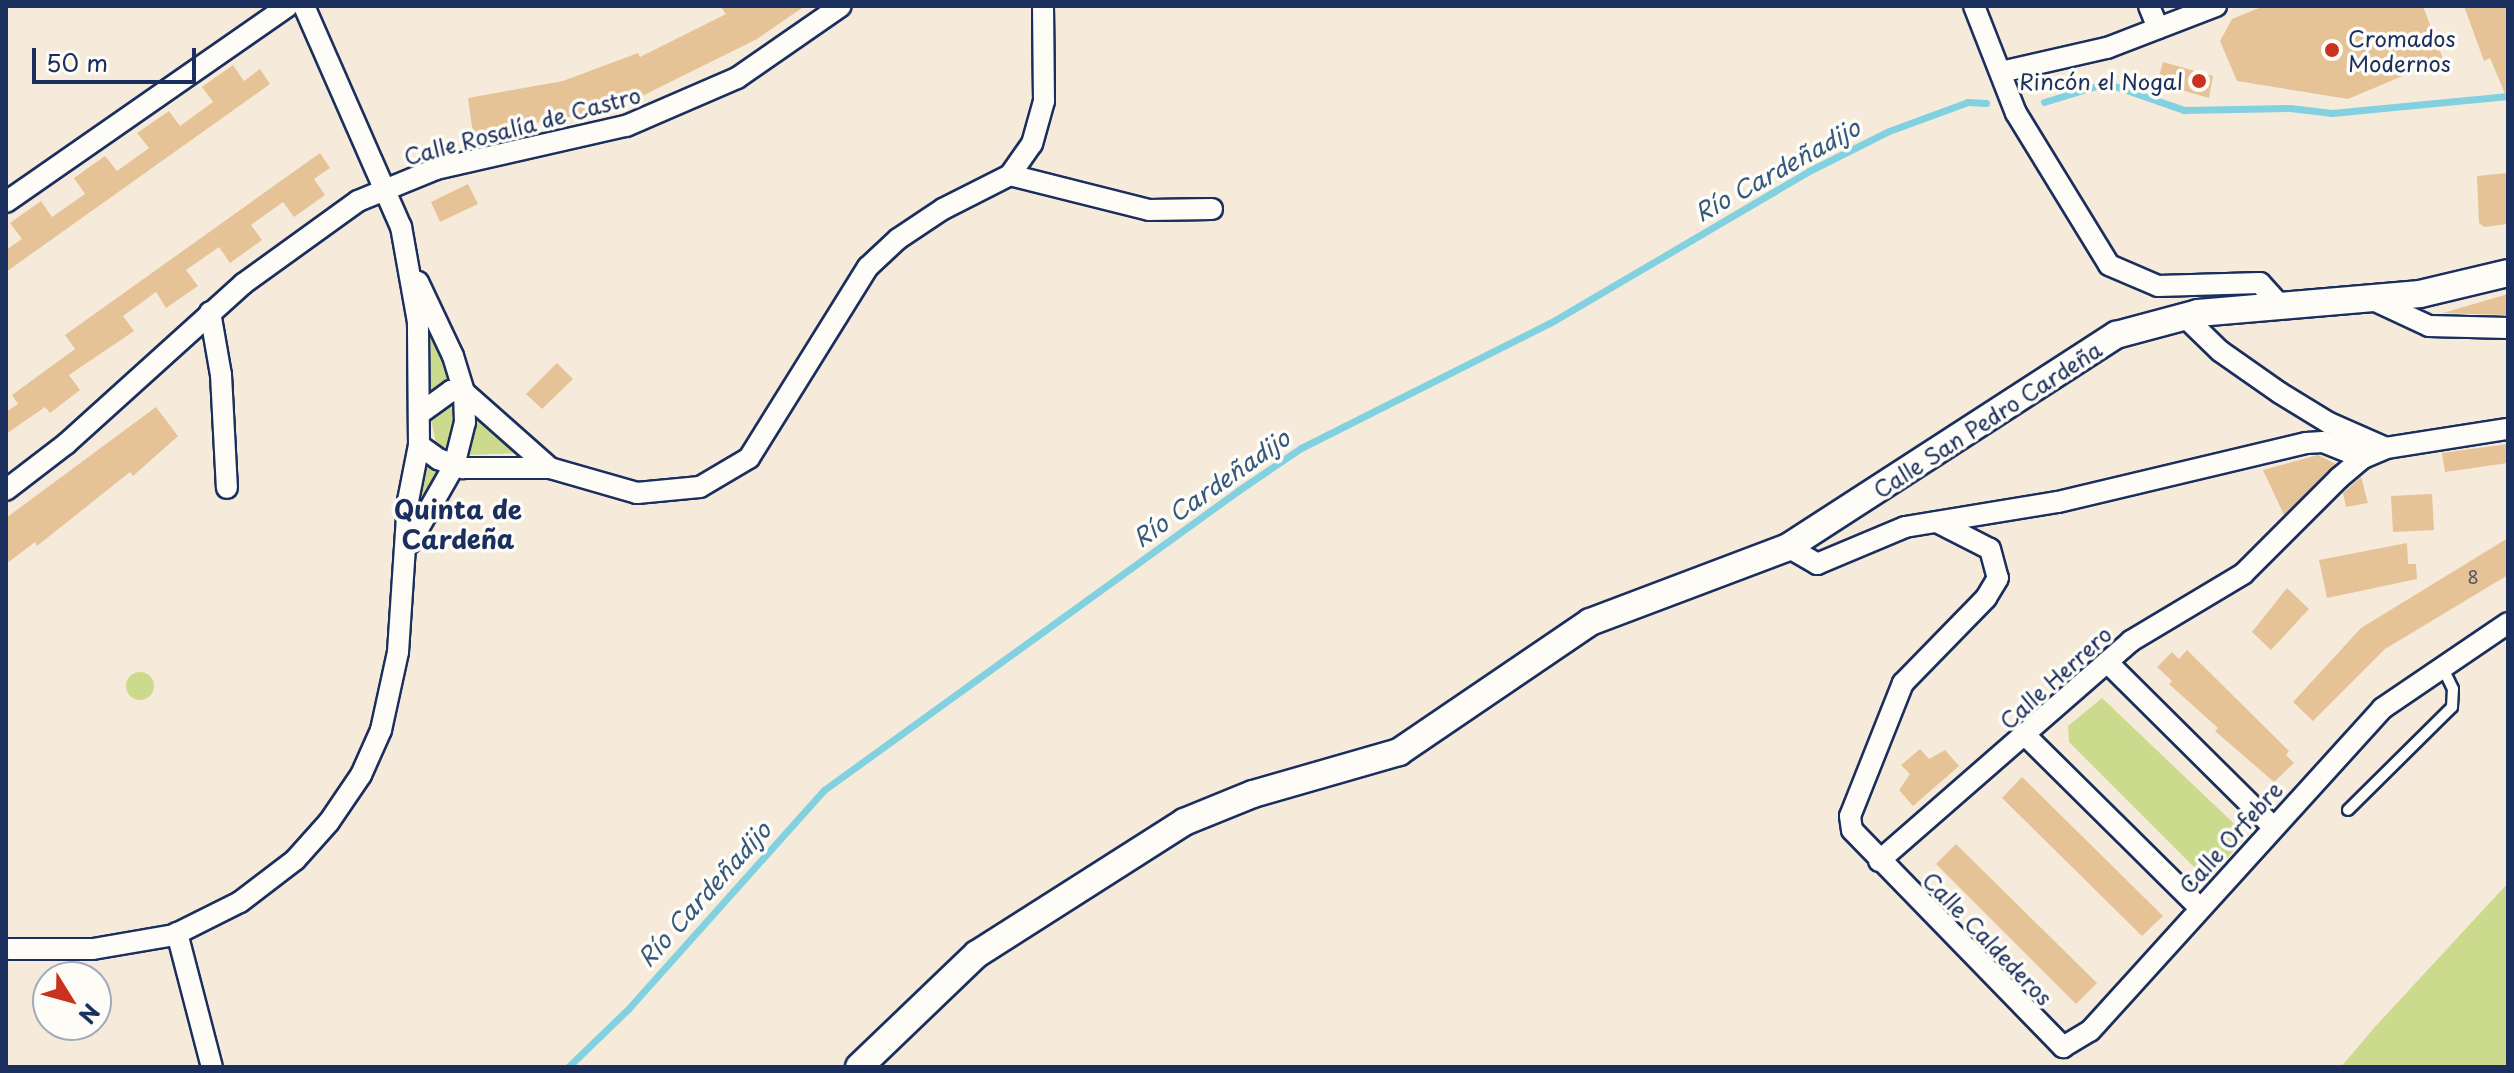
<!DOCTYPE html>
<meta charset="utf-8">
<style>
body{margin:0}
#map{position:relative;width:2514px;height:1073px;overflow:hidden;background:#f6ebda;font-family:"Playpen Sans",sans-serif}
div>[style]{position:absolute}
.green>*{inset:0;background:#ccda8e}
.round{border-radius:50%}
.stream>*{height:7px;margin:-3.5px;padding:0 3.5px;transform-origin:3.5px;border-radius:3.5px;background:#82d1e0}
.building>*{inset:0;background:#e6c297}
.roads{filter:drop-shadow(2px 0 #1b2f5e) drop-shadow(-2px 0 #1b2f5e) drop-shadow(0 2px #1b2f5e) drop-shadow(0 -2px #1b2f5e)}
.lane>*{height:10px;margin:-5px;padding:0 5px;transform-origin:5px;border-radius:5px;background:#fdfcf7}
.street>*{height:20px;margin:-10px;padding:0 10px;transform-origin:10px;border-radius:10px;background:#fdfcf7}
.secondary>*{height:26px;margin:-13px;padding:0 13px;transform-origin:13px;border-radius:13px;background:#fdfcf7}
.dots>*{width:22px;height:22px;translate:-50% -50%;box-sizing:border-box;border:4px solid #fdfcf7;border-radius:50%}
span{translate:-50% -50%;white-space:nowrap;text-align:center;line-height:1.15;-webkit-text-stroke:7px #fdfcf7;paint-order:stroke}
.number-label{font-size:18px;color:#4e546c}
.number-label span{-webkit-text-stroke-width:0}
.poi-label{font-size:22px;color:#1b2f5e}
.left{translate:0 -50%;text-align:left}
.right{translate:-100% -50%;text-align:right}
.street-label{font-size:22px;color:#1b2f5e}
.water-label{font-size:24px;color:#35587e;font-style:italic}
.quarter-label{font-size:26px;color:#1b2f5e;font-weight:700}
.frame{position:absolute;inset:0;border:8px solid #1b2f5e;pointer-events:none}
.north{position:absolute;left:32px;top:961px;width:80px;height:80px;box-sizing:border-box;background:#fdfcf7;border:2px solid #a3aaba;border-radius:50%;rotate:127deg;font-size:22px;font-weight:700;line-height:32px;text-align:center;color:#1b2f5e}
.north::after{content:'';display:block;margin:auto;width:28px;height:36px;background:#c8321e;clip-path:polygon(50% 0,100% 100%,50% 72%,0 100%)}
.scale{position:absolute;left:32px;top:48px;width:164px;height:36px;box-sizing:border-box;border:4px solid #1b2f5e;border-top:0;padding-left:10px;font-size:24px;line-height:28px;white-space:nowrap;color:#1b2f5e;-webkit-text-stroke:6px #fdfcf7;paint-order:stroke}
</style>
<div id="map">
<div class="green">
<div style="clip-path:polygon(426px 318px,454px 381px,438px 385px,431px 394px)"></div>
<div style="clip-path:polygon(457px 402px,455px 428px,450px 453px,436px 443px,431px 419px,445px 403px)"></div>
<div style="clip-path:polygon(476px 410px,526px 453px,467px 455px)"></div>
<div style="clip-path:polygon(424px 459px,441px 470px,422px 499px)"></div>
<div class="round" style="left:126px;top:672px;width:28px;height:28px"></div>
<div style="clip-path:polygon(2102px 698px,2246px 835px,2208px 881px,2069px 742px,2068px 726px)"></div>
<div style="clip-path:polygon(2508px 883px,2508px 1067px,2341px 1067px,2374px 1028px)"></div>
</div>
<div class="stream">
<div style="left:2044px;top:102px;width:65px;rotate:-17deg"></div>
<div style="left:2106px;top:83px;width:83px;rotate:19.1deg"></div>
<div style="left:2184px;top:110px;width:106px;rotate:-1.1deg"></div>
<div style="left:2290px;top:108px;width:42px;rotate:6.8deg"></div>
<div style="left:2332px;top:113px;width:177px;rotate:-5.5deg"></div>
<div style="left:568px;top:1067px;width:85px;rotate:-44deg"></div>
<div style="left:629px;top:1008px;width:292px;rotate:-48.2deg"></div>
<div style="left:824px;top:790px;width:512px;rotate:-35.86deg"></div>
<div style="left:1239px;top:490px;width:75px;rotate:-34.1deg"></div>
<div style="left:1301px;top:448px;width:279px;rotate:-26.7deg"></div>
<div style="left:1550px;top:323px;width:300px;rotate:-30.4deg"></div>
<div style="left:1809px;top:171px;width:89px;rotate:-26.6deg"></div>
<div style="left:1889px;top:131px;width:84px;rotate:-20.2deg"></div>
<div style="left:1968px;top:102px;width:18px;rotate:3deg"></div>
</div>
<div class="building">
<div style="clip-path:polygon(720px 6px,805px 6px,757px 39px,644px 95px,581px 115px,473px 134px,468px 98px,563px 81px,638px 53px,640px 57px,726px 14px)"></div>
<div style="clip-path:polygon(2264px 6px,2423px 6px,2443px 59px,2348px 99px,2237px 81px,2220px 41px,2232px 19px)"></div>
<div style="clip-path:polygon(2464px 6px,2508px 6px,2508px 101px,2490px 58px,2484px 61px)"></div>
<div style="clip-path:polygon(2163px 62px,2213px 76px,2209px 98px,2157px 83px)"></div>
<div style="clip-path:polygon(233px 65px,244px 81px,260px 69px,270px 84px,6px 272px,6px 250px,22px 239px,10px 223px,41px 201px,52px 217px,85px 194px,74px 178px,105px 156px,117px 171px,149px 148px,137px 133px,169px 111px,180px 126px,213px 102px,202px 87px)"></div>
<div style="clip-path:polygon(320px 153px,330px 168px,314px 179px,325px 195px,294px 217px,283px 202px,251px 225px,262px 240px,230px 263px,219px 247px,186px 270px,198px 286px,166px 308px,156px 292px,123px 316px,134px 331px,69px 375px,80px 390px,50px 413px,45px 407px,6px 434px,6px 412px,18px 404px,12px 395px,75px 349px,65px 335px)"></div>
<div style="clip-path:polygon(2508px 173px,2507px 224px,2484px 227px,2479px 223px,2477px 176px)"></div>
<div style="clip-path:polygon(468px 184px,478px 204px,440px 222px,431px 202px)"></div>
<div style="clip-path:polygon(2508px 294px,2508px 315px,2443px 313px)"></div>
<div style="clip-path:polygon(557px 363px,573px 379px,542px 409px,526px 394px)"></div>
<div style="clip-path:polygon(156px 407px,178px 436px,133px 476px,130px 472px,37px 546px,35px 542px,6px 564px,6px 518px)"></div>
<div style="clip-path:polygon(2508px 444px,2508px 463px,2445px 472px,2442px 453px)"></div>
<div style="clip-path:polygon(2318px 455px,2336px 464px,2284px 515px,2263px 470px)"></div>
<div style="clip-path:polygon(2361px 477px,2368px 503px,2346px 507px,2343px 493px)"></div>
<div style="clip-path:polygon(2432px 494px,2434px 530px,2393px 532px,2391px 496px)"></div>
<div style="clip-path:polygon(2508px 538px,2508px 575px,2385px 649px,2313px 721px,2293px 702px,2361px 628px)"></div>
<div style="clip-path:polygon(2407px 543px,2408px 564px,2416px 564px,2417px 579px,2327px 598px,2319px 560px)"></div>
<div style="clip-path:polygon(2287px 588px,2309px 609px,2271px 650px,2252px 632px)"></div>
<div style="clip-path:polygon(2187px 650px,2289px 751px,2286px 755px,2294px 763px,2274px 782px,2215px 731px,2218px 728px,2169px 684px,2172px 681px,2157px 667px,2172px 652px,2179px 659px)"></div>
<div style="clip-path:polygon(1920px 749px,1929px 759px,1945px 750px,1959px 766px,1913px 806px,1899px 790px,1910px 774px,1901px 765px)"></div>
<div style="clip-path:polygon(2022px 777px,2163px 916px,2142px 936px,2002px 798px)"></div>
<div style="clip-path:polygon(1956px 844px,2097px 983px,2076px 1004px,1936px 864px)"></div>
</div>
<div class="roads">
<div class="lane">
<div style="left:2348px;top:810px;width:146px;rotate:-44.7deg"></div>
<div style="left:2452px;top:707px;width:18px;rotate:-87deg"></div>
<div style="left:2453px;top:689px;width:25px;rotate:-116deg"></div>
</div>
<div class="street">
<div style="left:1974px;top:6px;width:115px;rotate:68.6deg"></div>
<div style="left:2016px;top:113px;width:178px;rotate:58.5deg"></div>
<div style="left:2109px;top:265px;width:53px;rotate:23.2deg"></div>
<div style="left:2158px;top:286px;width:102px;rotate:-1.7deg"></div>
<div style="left:2260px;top:283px;width:28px;rotate:48deg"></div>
<div style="left:2149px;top:6px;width:24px;rotate:68deg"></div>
<div style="left:2001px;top:72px;width:109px;rotate:-12.8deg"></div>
<div style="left:2107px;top:48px;width:117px;rotate:-21.1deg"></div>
<div style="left:1010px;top:175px;width:38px;rotate:-55deg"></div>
<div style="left:1032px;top:144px;width:45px;rotate:-74.4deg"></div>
<div style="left:1044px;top:101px;width:95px;rotate:-90.6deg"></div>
<div style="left:6px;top:202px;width:343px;rotate:-34.8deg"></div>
<div style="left:2371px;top:299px;width:64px;rotate:25deg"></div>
<div style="left:2429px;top:326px;width:79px;rotate:1.5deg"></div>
<div style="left:210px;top:312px;width:64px;rotate:80.1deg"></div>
<div style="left:221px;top:375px;width:113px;rotate:87deg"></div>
<div style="left:2184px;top:316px;width:50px;rotate:44.2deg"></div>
<div style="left:2220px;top:351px;width:73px;rotate:35deg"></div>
<div style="left:2280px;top:393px;width:57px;rotate:31.5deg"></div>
<div style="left:2329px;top:423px;width:62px;rotate:23.7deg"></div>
<div style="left:2386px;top:448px;width:123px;rotate:-8.9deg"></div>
<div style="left:422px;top:412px;width:36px;rotate:-36deg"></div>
<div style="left:451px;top:391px;width:13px;rotate:4deg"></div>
<div style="left:464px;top:392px;width:115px;rotate:41.5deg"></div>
<div style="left:419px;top:445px;width:24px;rotate:36deg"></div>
<div style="left:438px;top:459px;width:27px;rotate:20deg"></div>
<div style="left:463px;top:468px;width:87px"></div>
<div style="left:550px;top:468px;width:91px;rotate:16deg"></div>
<div style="left:637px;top:493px;width:63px;rotate:-5.4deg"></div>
<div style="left:700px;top:487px;width:57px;rotate:-30.6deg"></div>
<div style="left:749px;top:458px;width:225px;rotate:-58.1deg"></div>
<div style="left:868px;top:267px;width:41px;rotate:-43deg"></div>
<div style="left:898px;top:239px;width:54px;rotate:-33.7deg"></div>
<div style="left:943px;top:209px;width:75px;rotate:-26.9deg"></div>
<div style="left:1010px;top:175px;width:143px;rotate:14.1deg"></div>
<div style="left:1149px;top:210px;width:63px;rotate:-0.9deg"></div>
<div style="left:6px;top:490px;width:76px;rotate:-37.5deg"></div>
<div style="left:66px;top:444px;width:239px;rotate:-42.1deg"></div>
<div style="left:243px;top:284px;width:142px;rotate:-35.8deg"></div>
<div style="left:358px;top:201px;width:84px;rotate:-22.3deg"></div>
<div style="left:436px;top:169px;width:195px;rotate:-12.8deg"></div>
<div style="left:626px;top:126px;width:121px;rotate:-23.4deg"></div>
<div style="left:737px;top:78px;width:126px;rotate:-34.7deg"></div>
<div style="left:1937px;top:522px;width:59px;rotate:27deg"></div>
<div style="left:1990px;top:549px;width:30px;rotate:75deg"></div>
<div style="left:1998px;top:578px;width:23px;rotate:121deg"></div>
<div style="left:1986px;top:598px;width:119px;rotate:134.3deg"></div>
<div style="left:1903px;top:683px;width:143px;rotate:111.7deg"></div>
<div style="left:1850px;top:816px;width:14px;rotate:82deg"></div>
<div style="left:1852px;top:830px;width:303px;rotate:45.8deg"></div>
<div style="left:2063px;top:1047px;width:31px;rotate:-31deg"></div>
<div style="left:2090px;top:1031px;width:436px;rotate:-47.8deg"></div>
<div style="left:2383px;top:708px;width:151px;rotate:-34.2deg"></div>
<div style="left:410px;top:543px;width:89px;rotate:-60.3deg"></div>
<div style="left:454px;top:466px;width:45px;rotate:-76deg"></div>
<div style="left:465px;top:422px;width:30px;rotate:-92deg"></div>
<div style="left:464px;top:392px;width:38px;rotate:-107deg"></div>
<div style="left:453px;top:356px;width:82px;rotate:-115.3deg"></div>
<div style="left:1788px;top:547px;width:34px;rotate:30deg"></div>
<div style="left:1817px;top:564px;width:95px;rotate:-22.8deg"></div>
<div style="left:1905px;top:527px;width:155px;rotate:-9.3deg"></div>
<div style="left:2058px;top:502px;width:255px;rotate:-13.4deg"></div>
<div style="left:2306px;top:443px;width:17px;rotate:-3deg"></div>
<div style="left:2323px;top:442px;width:43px;rotate:21.8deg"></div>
<div style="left:2107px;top:662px;width:233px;rotate:44.8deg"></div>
<div style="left:2026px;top:736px;width:243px;rotate:44.7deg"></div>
<div style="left:1879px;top:861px;width:335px;rotate:-41.1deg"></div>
<div style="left:2131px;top:641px;width:131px;rotate:-30.9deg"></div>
<div style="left:2243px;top:574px;width:136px;rotate:-45deg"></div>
<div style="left:2339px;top:478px;width:31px;rotate:-40deg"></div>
<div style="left:2363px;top:458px;width:25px;rotate:-23deg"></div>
<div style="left:177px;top:933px;width:138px;rotate:75.4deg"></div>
<div style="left:9px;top:949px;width:84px"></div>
<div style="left:93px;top:949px;width:82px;rotate:-9.8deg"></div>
<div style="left:174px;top:935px;width:74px;rotate:-26.6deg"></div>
<div style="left:240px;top:902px;width:69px;rotate:-37.4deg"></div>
<div style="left:295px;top:860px;width:51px;rotate:-48.2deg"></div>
<div style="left:329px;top:822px;width:57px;rotate:-55.8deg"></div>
<div style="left:361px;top:775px;width:49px;rotate:-66deg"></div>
<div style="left:381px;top:730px;width:80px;rotate:-77.7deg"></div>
<div style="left:398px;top:652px;width:151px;rotate:-86.2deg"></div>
<div style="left:408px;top:501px;width:57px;rotate:-78.9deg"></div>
<div style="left:419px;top:445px;width:123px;rotate:-90.5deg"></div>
<div style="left:418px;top:322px;width:97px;rotate:-100.1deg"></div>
<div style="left:401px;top:227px;width:241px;rotate:-113.7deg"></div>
</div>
<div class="secondary">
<div style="left:859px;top:1067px;width:163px;rotate:-43.8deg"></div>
<div style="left:977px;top:954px;width:246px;rotate:-32.5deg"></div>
<div style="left:1184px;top:822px;width:74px;rotate:-22.1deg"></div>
<div style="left:1253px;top:794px;width:152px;rotate:-16deg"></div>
<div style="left:1399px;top:752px;width:231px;rotate:-34.2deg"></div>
<div style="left:1590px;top:622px;width:212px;rotate:-20.7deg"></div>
<div style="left:1788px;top:547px;width:391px;rotate:-32.9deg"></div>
<div style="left:2116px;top:335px;width:85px;rotate:-15deg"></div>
<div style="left:2198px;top:313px;width:223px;rotate:-4.9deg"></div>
<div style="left:2420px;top:294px;width:90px;rotate:-13.4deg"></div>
</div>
</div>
<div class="dots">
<div style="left:2332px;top:50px;background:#c8321e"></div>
<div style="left:2199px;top:81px;background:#c8321e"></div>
</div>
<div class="number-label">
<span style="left:2473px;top:577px">8</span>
</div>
<div class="poi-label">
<span class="left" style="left:2348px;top:50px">Cromados<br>Modernos</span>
<span class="right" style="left:2183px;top:81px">Rincón el Nogal</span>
</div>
<div class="street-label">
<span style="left:522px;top:125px;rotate:-15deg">Calle Rosalía de Castro</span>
<span style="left:1987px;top:419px;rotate:-33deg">Calle San Pedro Cardeña</span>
<span style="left:2055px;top:677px;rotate:-42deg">Calle Herrero</span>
<span style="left:2230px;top:837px;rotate:-48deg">Calle Orfebre</span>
<span style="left:1988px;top:938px;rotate:46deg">Calle Caldederos</span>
</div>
<div class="water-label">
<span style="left:1777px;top:170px;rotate:-29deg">Río Cardeñadijo</span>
<span style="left:1211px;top:488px;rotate:-35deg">Río Cardeñadijo</span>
<span style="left:704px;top:894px;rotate:-48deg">Río Cardeñadijo</span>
</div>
<div class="quarter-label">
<span style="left:458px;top:524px">Quinta de<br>Cardeña</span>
</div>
<div class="frame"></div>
<div class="north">N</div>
<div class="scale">50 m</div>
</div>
